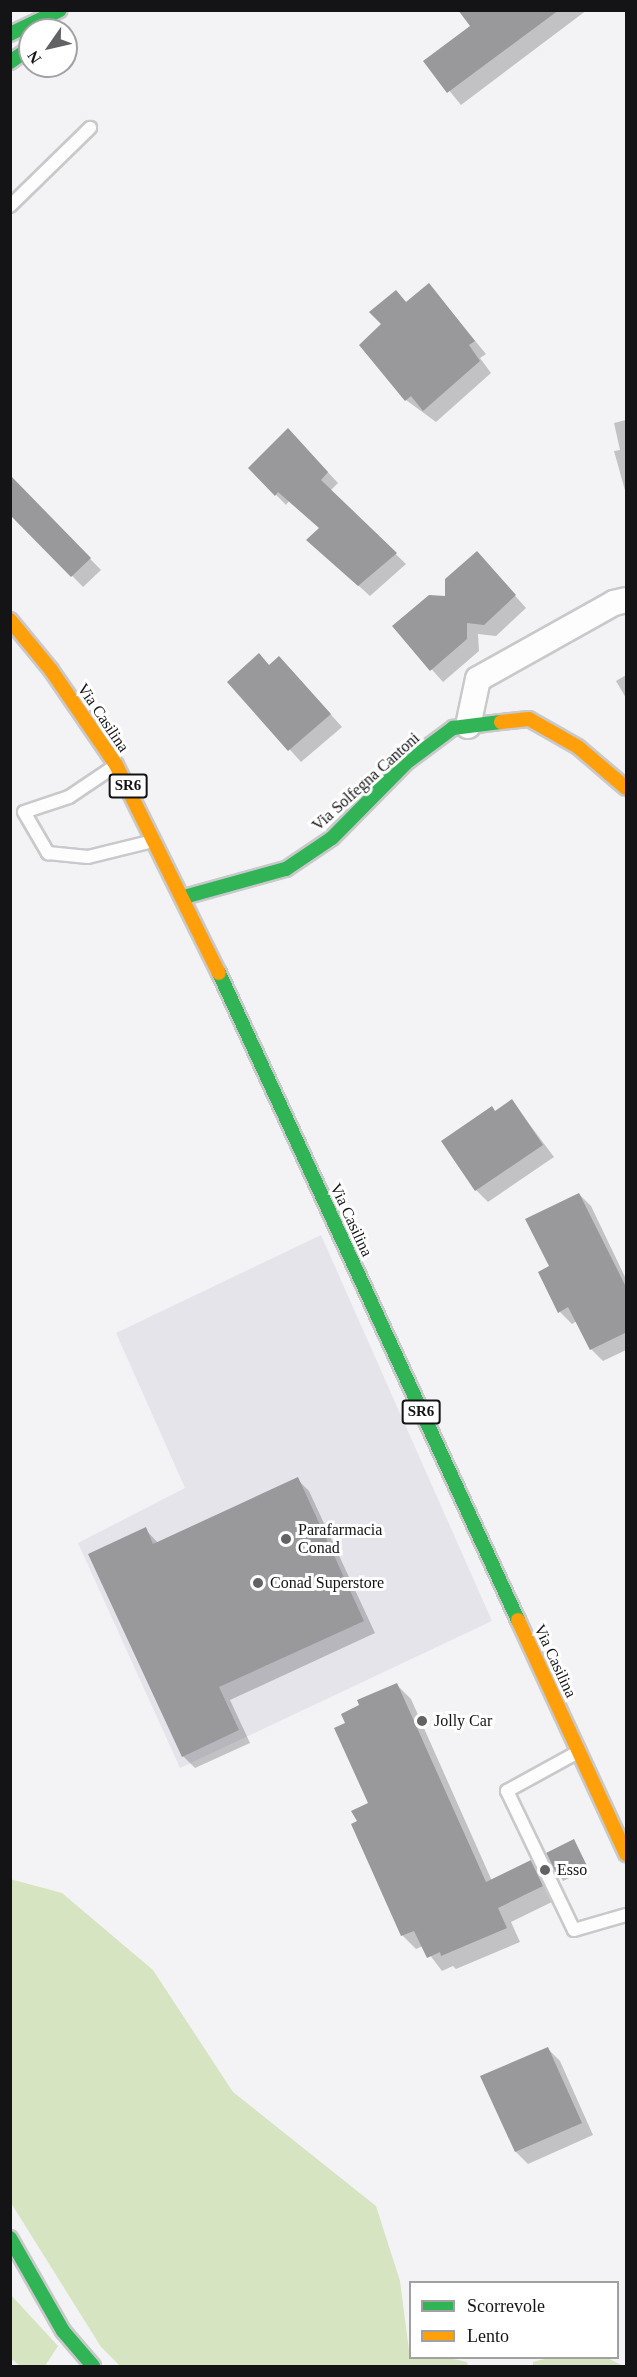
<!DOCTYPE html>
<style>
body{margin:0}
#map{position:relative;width:637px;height:2377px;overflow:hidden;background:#f3f3f5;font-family:"Times New Roman",serif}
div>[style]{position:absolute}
.built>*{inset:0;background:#e5e4eb}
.green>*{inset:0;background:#d6e4c1}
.shadow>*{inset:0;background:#0003}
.building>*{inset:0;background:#99999b}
.roads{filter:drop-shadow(2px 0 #c9c9cb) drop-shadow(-2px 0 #c9c9cb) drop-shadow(0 2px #c9c9cb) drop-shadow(0 -2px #c9c9cb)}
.lane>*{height:12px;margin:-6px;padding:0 6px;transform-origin:6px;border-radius:6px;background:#fdfdfe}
.street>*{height:24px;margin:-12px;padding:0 12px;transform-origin:12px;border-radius:12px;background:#fdfdfe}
.fast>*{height:14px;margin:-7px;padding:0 7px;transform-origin:7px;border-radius:7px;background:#30b455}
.slow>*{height:14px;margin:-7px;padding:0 7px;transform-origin:7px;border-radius:7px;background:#ff9f0a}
.dots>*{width:16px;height:16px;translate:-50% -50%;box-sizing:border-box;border:3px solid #fff;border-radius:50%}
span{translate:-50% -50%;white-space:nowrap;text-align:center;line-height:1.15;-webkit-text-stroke:6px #fff;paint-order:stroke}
.shield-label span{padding:2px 4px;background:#fff;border:2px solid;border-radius:4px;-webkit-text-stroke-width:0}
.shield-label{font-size:15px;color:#141416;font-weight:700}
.street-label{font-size:16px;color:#141416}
.poi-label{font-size:16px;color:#141416}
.left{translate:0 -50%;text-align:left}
.frame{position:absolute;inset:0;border:12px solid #141416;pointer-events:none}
.legend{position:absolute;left:409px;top:2281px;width:210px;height:78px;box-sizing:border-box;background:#fff;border:2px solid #a1a1a2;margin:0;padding:8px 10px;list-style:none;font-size:18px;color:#141416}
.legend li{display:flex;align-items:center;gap:12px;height:30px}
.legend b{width:30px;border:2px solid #a1a1a2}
.north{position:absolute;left:18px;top:18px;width:60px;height:60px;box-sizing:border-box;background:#fff;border:2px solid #a1a1a2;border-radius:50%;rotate:236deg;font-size:16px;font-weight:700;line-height:24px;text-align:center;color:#141416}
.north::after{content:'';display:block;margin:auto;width:21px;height:27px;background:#626264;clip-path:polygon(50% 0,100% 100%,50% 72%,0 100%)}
</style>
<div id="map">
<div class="built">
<div style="clip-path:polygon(321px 1235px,492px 1621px,180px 1768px,78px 1543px,185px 1488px,116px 1333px)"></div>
</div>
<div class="green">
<div style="clip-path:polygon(10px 1879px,62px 1893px,153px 1970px,233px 2092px,376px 2206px,400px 2281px,410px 2358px,449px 2358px,467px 2362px,468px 2366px,120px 2366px,101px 2347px,11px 2203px)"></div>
<div style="clip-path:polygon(11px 2295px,58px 2346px,45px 2366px,20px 2366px,13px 2360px,11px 2363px)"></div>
<div style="clip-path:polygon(548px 2358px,608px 2358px,623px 2366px,533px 2366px,533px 2362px)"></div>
</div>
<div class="shadow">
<div style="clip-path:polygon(473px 10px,587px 10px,461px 105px,425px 61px,472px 26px)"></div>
<div style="clip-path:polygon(429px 285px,486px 354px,480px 358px,491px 373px,436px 422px,406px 400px,361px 345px,383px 325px,396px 292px,407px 303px)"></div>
<div style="clip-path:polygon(626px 420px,626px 494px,614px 451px,620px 450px,614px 423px)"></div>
<div style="clip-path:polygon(298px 440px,338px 483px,330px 491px,406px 564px,370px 596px,319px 550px,320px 528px,289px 501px,286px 505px,250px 468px)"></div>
<div style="clip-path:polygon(10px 477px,101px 570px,83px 587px,10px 512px)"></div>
<div style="clip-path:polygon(488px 565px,526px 608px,496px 636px,478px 634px,479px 651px,443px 682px,394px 627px,447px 598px)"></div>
<div style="clip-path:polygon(259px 655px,270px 666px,291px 670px,342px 727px,301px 762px,229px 682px)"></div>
<div style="clip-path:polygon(626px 675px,626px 698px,616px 681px)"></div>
<div style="clip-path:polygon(512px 1101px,554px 1157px,488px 1202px,476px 1190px,496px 1112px)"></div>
<div style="clip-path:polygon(579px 1194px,591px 1206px,626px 1279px,626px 1350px,603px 1361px,591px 1349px,577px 1321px,572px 1324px,560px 1312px)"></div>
<div style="clip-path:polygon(297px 1479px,309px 1491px,375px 1633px,230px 1700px,250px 1743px,195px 1768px,183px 1756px,145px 1529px,158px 1543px)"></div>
<div style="clip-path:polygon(397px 1685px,411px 1699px,492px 1881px,531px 1862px,545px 1875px,556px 1900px,511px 1922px,520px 1942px,456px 1969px,453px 1966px,442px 1971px,423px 1946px,416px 1949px,402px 1935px,359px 1822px,370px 1804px,347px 1724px)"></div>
<div style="clip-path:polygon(573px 1841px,589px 1869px,563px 1881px,548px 1853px)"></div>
<div style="clip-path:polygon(548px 2049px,560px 2061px,593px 2135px,528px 2164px,516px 2152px,482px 2076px)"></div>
</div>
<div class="building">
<div style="clip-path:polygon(458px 10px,559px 10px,447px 93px,423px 61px,470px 26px)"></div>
<div style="clip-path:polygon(429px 283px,475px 341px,469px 345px,480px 361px,423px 411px,411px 396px,405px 401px,359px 345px,381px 324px,369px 312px,396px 290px,406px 302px)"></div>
<div style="clip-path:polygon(288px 428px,328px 472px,321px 480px,397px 553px,358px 586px,306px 540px,319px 528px,278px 492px,275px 496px,248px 468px)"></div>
<div style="clip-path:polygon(10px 475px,91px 558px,71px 577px,10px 515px)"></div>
<div style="clip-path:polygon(477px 551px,516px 595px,484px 625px,467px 623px,467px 639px,430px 671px,392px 626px,429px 595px,445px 596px,445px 579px)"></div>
<div style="clip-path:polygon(259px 653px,269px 665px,279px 656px,331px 714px,288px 751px,227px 682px)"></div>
<div style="clip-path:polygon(512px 1099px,543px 1145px,475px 1191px,441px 1141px,492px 1106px,495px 1111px)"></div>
<div style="clip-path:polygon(579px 1193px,627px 1289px,627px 1332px,590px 1350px,568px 1307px,558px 1313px,538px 1272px,549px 1266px,525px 1219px)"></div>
<div style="clip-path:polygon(298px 1477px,364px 1621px,219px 1687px,239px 1730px,182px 1757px,88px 1554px,146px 1527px,153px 1544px)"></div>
<div style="clip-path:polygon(397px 1683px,486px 1882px,531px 1860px,543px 1886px,498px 1908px,507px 1928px,441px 1956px,440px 1952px,427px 1958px,414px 1931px,401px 1936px,351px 1824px,357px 1821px,351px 1811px,368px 1803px,334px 1728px,345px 1723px,341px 1714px,359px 1705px,357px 1700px)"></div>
<div style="clip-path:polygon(574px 1839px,586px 1864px,558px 1878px,546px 1853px)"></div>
<div style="clip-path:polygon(548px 2047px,582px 2123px,515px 2152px,480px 2076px)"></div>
</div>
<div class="roads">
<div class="lane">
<div style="left:10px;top:206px;width:112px;rotate:-44.3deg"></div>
<div style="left:115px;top:766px;width:55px;rotate:146deg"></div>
<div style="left:69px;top:797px;width:47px;rotate:161.6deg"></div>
<div style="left:24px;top:812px;width:48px;rotate:59.7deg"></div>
<div style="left:48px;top:853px;width:40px;rotate:5.7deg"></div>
<div style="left:88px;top:857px;width:67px;rotate:-13.8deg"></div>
<div style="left:578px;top:1752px;width:81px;rotate:151.2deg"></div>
<div style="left:507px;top:1791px;width:154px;rotate:64.3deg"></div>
<div style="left:574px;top:1930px;width:54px;rotate:-16.1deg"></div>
</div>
<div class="street">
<div style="left:468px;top:726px;width:48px;rotate:-78deg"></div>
<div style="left:478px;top:679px;width:156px;rotate:-29.2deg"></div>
<div style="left:614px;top:603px;width:12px;rotate:-14deg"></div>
</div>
<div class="fast">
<div style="left:10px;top:34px;width:55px;rotate:-25.6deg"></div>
<div style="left:10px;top:62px;width:24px;rotate:-35deg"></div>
<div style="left:184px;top:897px;width:106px;rotate:-15.4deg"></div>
<div style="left:286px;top:869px;width:55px;rotate:-34deg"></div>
<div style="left:332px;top:838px;width:105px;rotate:-45.4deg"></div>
<div style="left:406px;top:763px;width:59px;rotate:-36.7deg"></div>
<div style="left:453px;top:728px;width:48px;rotate:-7.1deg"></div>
<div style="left:219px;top:973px;width:713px;rotate:65.2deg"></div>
<div style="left:10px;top:2238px;width:107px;rotate:60.3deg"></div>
<div style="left:63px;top:2331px;width:46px;rotate:49.4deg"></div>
</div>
<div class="slow">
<div style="left:10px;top:620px;width:65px;rotate:50.6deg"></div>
<div style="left:51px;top:670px;width:115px;rotate:55.6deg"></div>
<div style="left:116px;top:765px;width:232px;rotate:63.7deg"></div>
<div style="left:501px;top:722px;width:28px;rotate:-6deg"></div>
<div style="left:529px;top:719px;width:56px;rotate:29.7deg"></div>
<div style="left:578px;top:747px;width:63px;rotate:40.5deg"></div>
<div style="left:518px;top:1620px;width:258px;rotate:65.2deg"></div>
</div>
</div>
<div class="dots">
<div style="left:286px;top:1539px;background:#626264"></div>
<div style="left:258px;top:1583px;background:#626264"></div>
<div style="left:422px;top:1721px;background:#626264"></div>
<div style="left:545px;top:1870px;background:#626264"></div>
</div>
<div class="shield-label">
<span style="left:128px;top:786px">SR6</span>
<span style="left:421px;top:1412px">SR6</span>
</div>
<div class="street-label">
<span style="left:103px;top:718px;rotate:56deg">Via Casilina</span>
<span style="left:366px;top:782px;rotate:-42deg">Via Solfegna Cantoni</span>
<span style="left:351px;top:1220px;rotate:65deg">Via Casilina</span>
<span style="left:555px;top:1661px;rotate:65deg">Via Casilina</span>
</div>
<div class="poi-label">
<span class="left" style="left:298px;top:1539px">Parafarmacia<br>Conad</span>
<span class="left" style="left:270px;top:1583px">Conad Superstore</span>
<span class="left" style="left:434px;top:1721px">Jolly Car</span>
<span class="left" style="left:557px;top:1870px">Esso</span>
</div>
<div class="frame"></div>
<ul class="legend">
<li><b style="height:8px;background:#30b455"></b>Scorrevole</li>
<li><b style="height:8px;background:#ff9f0a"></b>Lento</li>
</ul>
<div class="north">N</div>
</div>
